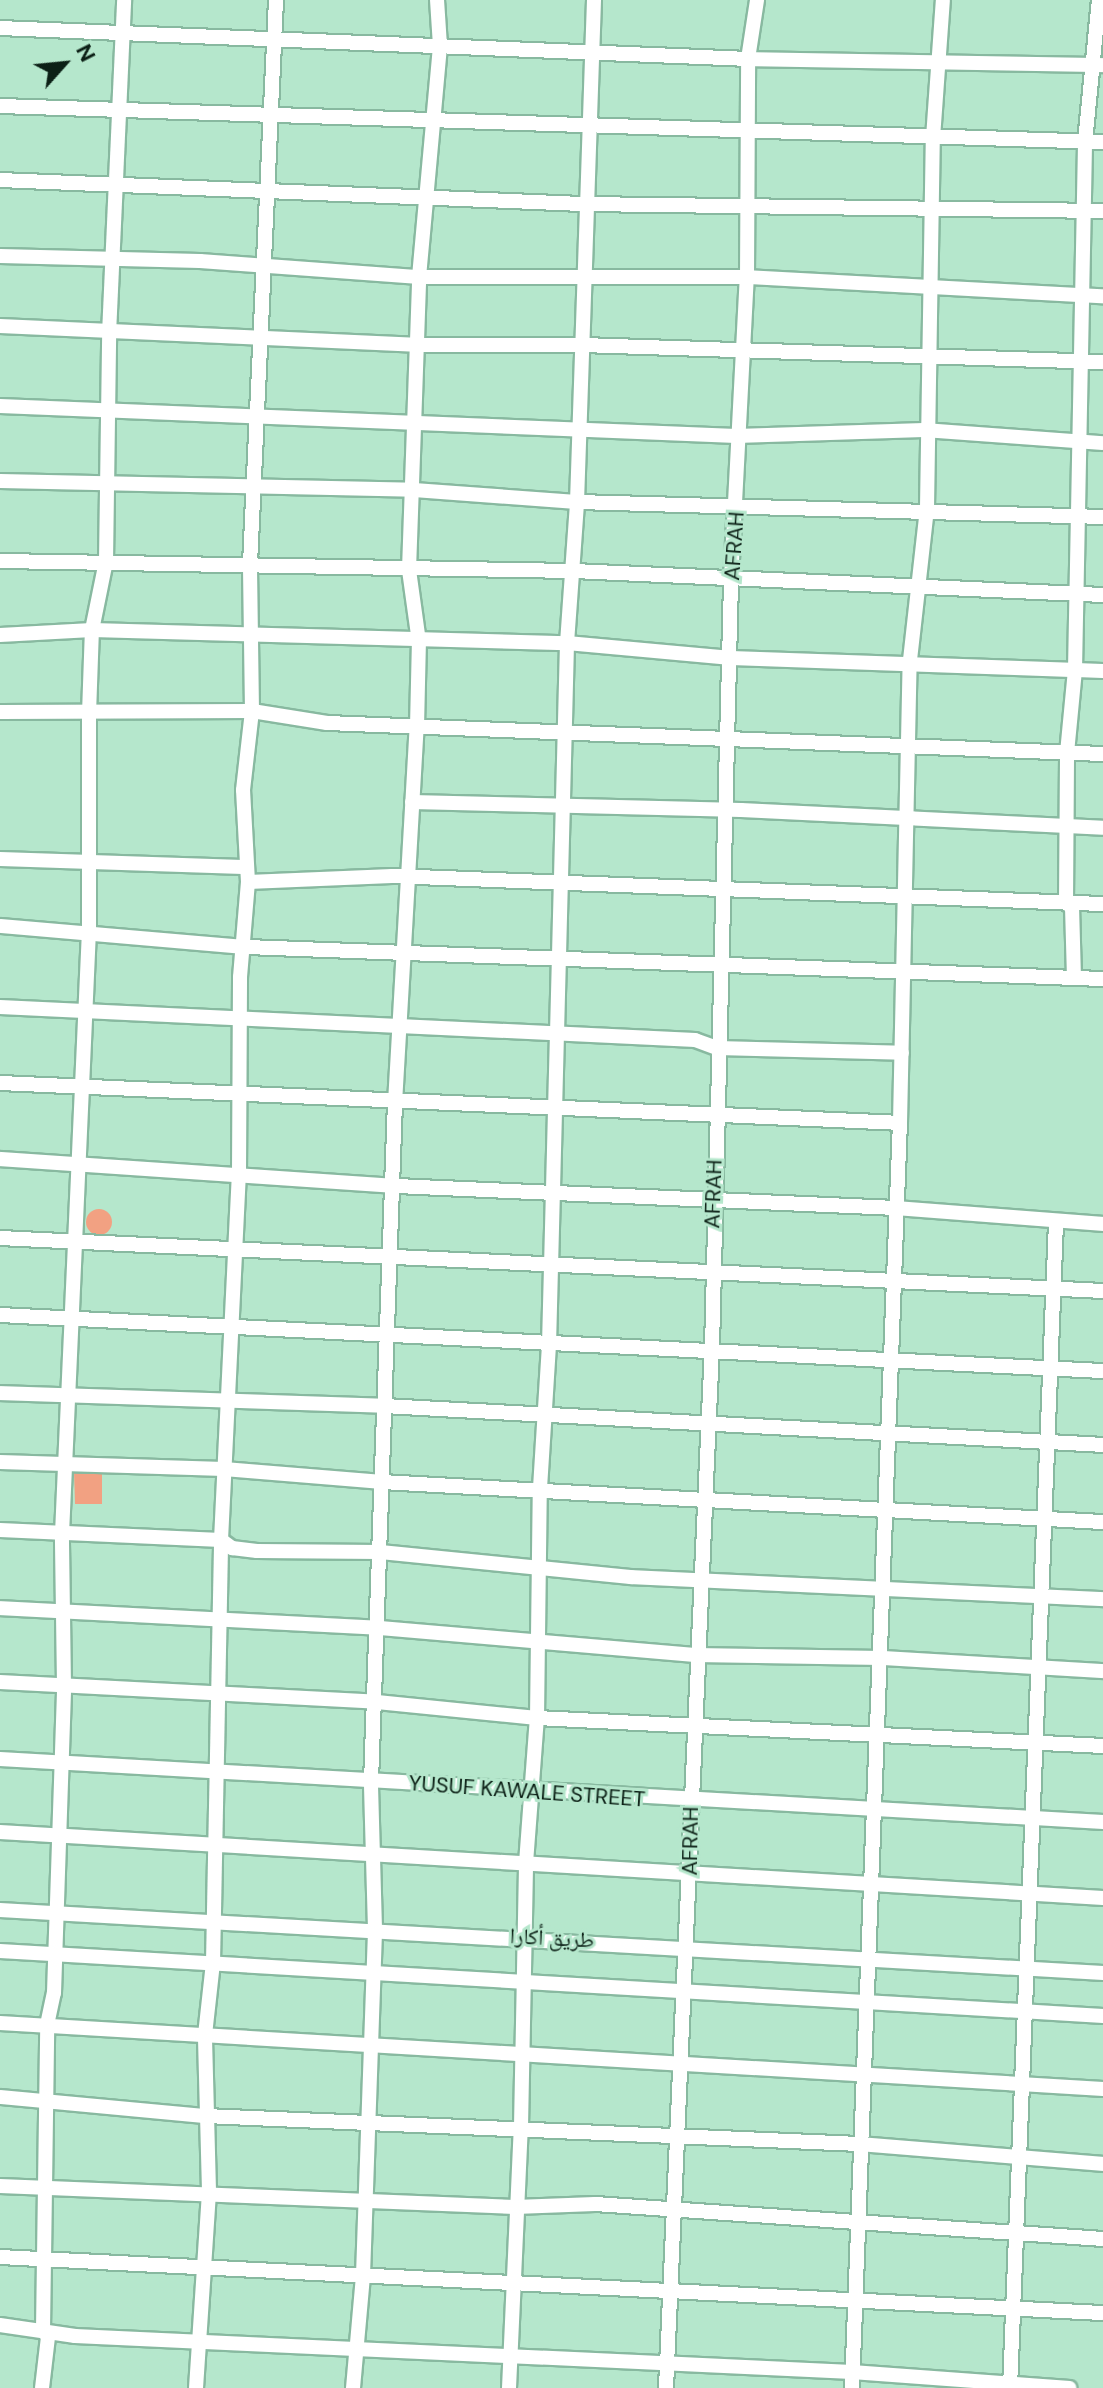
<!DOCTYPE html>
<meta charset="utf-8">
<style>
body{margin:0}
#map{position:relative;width:1103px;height:2388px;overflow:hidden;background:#b5e7cc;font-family:"DM Sans","Noto Naskh Arabic",sans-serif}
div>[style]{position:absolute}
.green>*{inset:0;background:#f2a182}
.round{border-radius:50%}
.roads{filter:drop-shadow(2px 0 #88b9a0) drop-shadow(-2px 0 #88b9a0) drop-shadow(0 2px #88b9a0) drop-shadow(0 -2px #88b9a0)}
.minor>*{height:14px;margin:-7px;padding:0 7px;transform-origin:7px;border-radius:7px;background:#fff}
span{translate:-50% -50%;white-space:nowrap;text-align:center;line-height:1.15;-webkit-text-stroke:6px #b5e7cc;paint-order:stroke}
.street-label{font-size:22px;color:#0c2016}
.north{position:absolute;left:24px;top:24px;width:80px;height:80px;-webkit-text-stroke:6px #b5e7cc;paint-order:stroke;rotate:63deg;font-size:22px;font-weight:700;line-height:32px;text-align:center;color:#0c2016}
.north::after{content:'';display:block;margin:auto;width:28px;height:36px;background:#0c2016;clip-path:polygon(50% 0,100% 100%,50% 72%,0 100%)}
</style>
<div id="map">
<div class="green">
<div class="round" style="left:86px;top:1209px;width:26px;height:26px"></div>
<div style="clip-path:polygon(74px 1471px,102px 1471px,102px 1504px,75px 1504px)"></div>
</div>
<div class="roads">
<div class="minor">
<div style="left:0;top:28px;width:749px;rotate:2.37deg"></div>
<div style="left:748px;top:59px;width:355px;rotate:1deg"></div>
<div style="left:0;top:106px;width:1104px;rotate:1.87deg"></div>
<div style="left:0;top:180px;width:583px;rotate:2.36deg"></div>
<div style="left:583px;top:204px;width:520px;rotate:0.77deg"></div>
<div style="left:0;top:256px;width:200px;rotate:1.4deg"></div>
<div style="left:200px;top:261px;width:220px;rotate:4.2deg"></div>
<div style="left:419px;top:277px;width:328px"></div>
<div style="left:747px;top:277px;width:357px;rotate:3.1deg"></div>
<div style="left:0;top:326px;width:421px;rotate:2.6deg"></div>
<div style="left:421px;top:345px;width:161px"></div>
<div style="left:582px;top:345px;width:521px;rotate:1.87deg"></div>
<div style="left:0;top:406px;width:737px;rotate:2.33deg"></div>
<div style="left:736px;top:436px;width:188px;rotate:-1.8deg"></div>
<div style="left:924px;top:430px;width:179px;rotate:4.2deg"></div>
<div style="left:0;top:481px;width:414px;rotate:1.2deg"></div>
<div style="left:414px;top:490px;width:163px;rotate:4.2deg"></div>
<div style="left:577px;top:502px;width:526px;rotate:1.63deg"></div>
<div style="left:0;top:561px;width:574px;rotate:1deg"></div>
<div style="left:574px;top:571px;width:530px;rotate:2.6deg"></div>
<div style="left:0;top:635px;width:92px;rotate:-3.1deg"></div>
<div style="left:92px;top:630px;width:475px;rotate:1.6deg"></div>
<div style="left:567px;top:643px;width:165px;rotate:5.2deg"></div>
<div style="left:731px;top:658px;width:372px;rotate:2deg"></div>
<div style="left:0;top:712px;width:252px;rotate:-0.2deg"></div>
<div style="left:252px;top:711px;width:76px;rotate:9.1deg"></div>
<div style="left:327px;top:723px;width:777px;rotate:2.29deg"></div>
<div style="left:412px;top:802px;width:329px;rotate:1.4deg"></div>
<div style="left:741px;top:810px;width:362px;rotate:2.8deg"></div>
<div style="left:0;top:859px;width:243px;rotate:1.9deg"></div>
<div style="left:248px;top:882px;width:144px;rotate:-2.4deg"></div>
<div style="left:392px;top:876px;width:712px;rotate:2.26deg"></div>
<div style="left:0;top:926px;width:247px;rotate:4.9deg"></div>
<div style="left:246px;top:947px;width:858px;rotate:2.14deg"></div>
<div style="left:1074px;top:978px;width:70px;rotate:-91.6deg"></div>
<div style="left:1072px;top:908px;width:8px;rotate:-135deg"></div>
<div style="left:1066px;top:902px;width:149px;rotate:-89.6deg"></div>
<div style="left:1067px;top:753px;width:83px;rotate:-84.5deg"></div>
<div style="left:1075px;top:670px;width:528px;rotate:-88.91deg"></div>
<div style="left:1085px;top:142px;width:143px;rotate:-84.4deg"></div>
<div style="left:0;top:1007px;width:696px;rotate:2.72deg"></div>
<div style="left:695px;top:1040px;width:23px;rotate:20deg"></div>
<div style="left:717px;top:1048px;width:185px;rotate:1.5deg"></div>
<div style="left:0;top:1083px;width:901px;rotate:2.54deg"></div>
<div style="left:0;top:1159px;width:397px;rotate:3.9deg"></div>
<div style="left:396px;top:1186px;width:500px;rotate:2.52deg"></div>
<div style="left:896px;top:1208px;width:208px;rotate:4.4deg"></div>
<div style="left:0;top:1238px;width:1104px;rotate:2.75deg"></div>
<div style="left:0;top:1315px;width:1104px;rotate:2.91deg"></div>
<div style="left:0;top:1393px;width:384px;rotate:1.9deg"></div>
<div style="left:384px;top:1406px;width:720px;rotate:3.1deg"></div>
<div style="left:0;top:1462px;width:224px;rotate:1.8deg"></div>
<div style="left:224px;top:1469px;width:159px;rotate:4.7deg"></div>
<div style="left:382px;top:1482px;width:722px;rotate:3.18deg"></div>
<div style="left:0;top:1530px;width:221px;rotate:2.6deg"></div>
<div style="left:221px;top:1540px;width:14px;rotate:36deg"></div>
<div style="left:232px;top:1548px;width:25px;rotate:7deg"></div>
<div style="left:257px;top:1551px;width:123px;rotate:0.5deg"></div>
<div style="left:380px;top:1552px;width:252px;rotate:5.7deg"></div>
<div style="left:631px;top:1577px;width:473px;rotate:2.7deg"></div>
<div style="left:0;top:1608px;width:381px;rotate:3deg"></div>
<div style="left:380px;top:1628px;width:316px;rotate:4.9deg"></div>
<div style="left:695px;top:1655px;width:187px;rotate:0.9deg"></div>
<div style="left:882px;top:1658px;width:221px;rotate:3.4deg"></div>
<div style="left:0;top:1682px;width:378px;rotate:3deg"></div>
<div style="left:377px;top:1702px;width:161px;rotate:5.7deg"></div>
<div style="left:537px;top:1718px;width:567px;rotate:2.83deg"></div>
<div style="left:0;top:1759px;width:1105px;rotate:3.27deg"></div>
<div style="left:0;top:1832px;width:1105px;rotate:3.42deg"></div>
<div style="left:0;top:1910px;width:1105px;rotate:3.27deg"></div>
<div style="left:0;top:1951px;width:1105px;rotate:3.37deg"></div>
<div style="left:0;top:2023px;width:1105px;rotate:3.42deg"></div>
<div style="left:0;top:2097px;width:206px;rotate:5.3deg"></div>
<div style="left:205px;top:2116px;width:656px;rotate:2.45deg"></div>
<div style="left:860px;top:2144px;width:244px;rotate:4.7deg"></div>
<div style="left:0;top:2186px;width:515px;rotate:2.34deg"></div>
<div style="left:515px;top:2207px;width:80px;rotate:-2.1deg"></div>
<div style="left:595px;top:2204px;width:509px;rotate:3.94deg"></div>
<div style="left:0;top:2257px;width:1104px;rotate:2.91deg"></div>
<div style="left:0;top:2325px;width:76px;rotate:8.3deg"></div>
<div style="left:75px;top:2336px;width:778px;rotate:2.65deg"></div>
<div style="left:852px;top:2372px;width:218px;rotate:4.2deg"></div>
<div style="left:42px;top:2388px;width:51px;rotate:-83.3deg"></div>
<div style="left:48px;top:2337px;width:9px;rotate:-126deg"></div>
<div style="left:43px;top:2330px;width:305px;rotate:-89.2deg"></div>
<div style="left:47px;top:2025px;width:33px;rotate:-78deg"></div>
<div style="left:54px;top:1993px;width:307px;rotate:-88.1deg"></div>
<div style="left:64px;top:1686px;width:152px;rotate:-90.8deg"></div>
<div style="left:62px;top:1534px;width:604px;rotate:-87.44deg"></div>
<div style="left:89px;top:931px;width:217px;rotate:-90deg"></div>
<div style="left:89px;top:714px;width:84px;rotate:-88deg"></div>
<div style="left:92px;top:630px;width:70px;rotate:-78.5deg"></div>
<div style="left:106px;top:561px;width:227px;rotate:-89.2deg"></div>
<div style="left:109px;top:334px;width:334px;rotate:-87.4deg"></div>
<div style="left:196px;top:2388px;width:197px;rotate:-86.2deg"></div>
<div style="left:209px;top:2191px;width:156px;rotate:-91.5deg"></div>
<div style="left:205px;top:2035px;width:72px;rotate:-83.7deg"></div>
<div style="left:213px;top:1963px;width:423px;rotate:-88.9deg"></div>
<div style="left:221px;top:1540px;width:367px;rotate:-87.2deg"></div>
<div style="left:239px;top:1173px;width:196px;rotate:-89.7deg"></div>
<div style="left:240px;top:977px;width:95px;rotate:-85.2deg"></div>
<div style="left:248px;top:882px;width:92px;rotate:-93.1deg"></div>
<div style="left:243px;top:790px;width:80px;rotate:-83.5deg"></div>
<div style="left:252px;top:711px;width:147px;rotate:-90.8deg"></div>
<div style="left:250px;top:564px;width:565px;rotate:-87.36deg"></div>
<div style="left:353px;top:2388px;width:113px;rotate:-84.9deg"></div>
<div style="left:363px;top:2275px;width:346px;rotate:-88deg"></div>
<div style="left:375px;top:1929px;width:147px;rotate:-91.6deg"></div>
<div style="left:371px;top:1782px;width:679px;rotate:-87.98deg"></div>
<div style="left:395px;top:1103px;width:377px;rotate:-86.7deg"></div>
<div style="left:417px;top:727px;width:85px;rotate:-88.7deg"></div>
<div style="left:419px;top:642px;width:73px;rotate:-97.9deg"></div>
<div style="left:409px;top:570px;width:293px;rotate:-88deg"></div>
<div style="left:419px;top:277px;width:232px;rotate:-84.8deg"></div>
<div style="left:440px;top:46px;width:46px;rotate:-93.7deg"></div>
<div style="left:509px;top:2388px;width:261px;rotate:-87.4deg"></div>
<div style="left:521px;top:2127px;width:264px;rotate:-88.9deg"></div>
<div style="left:526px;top:1863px;width:145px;rotate:-85.7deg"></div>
<div style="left:537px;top:1718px;width:230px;rotate:-89.3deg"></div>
<div style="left:540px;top:1488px;width:143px;rotate:-86.4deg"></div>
<div style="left:549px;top:1345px;width:702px;rotate:-88.53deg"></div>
<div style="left:567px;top:643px;width:141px;rotate:-85.9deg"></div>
<div style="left:577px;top:502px;width:502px;rotate:-88.06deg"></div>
<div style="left:666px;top:2388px;width:1041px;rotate:-87.47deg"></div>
<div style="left:712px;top:1348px;width:769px;rotate:-88.58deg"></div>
<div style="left:731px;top:579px;width:302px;rotate:-87deg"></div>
<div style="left:747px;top:277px;width:218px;rotate:-89.7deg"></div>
<div style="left:748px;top:59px;width:60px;rotate:-81.3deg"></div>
<div style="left:852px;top:2388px;width:1266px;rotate:-87.83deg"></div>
<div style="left:900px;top:1123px;width:463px;rotate:-88.8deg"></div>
<div style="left:910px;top:660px;width:153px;rotate:-83.6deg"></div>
<div style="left:927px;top:508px;width:370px;rotate:-89.1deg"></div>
<div style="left:933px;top:138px;width:138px;rotate:-85.9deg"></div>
<div style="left:1010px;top:2388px;width:1167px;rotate:-87.74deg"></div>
</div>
</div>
<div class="street-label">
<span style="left:734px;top:546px;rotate:-86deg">AFRAH</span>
<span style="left:713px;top:1194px;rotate:-88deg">AFRAH</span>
<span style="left:527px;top:1791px;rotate:4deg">YUSUF KAWALE STREET</span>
<span style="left:690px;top:1841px;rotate:-89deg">AFRAH</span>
<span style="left:552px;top:1938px;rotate:3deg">طريق أكارا</span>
</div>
<div class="north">N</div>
</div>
